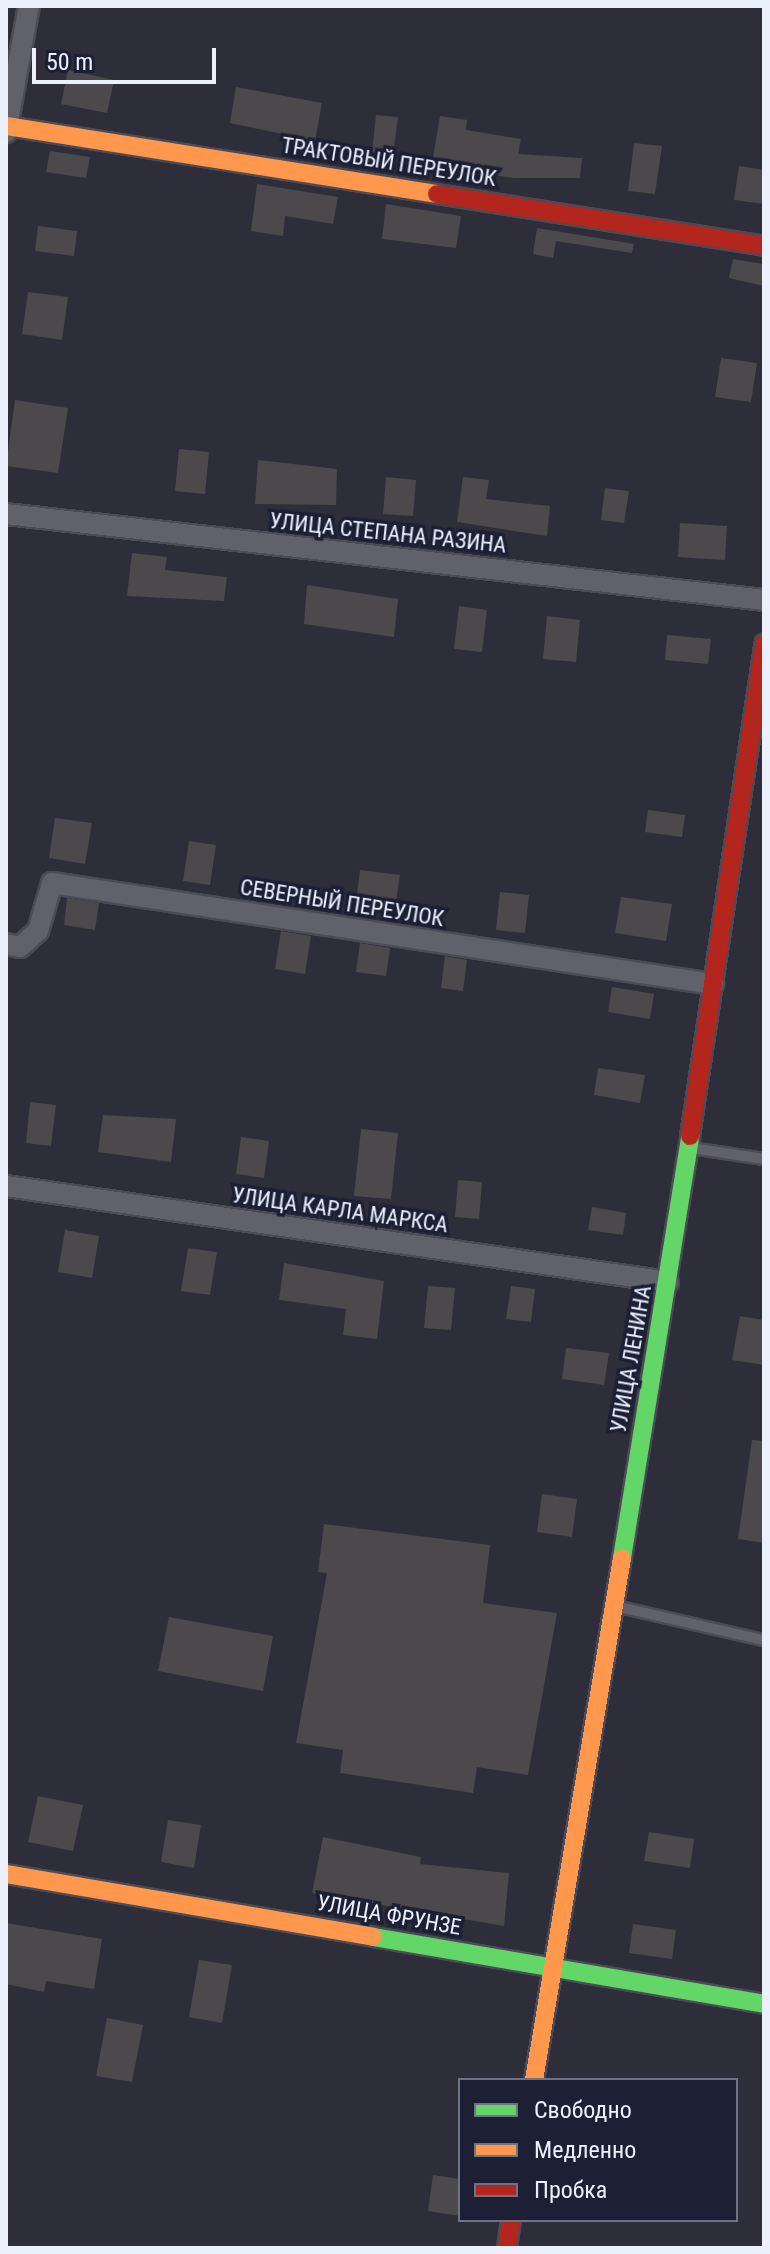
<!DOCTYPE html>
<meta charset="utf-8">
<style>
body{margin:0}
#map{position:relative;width:770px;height:2254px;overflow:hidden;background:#2d2e39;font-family:"Roboto Condensed",sans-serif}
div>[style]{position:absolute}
.building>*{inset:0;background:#4c494c}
.roads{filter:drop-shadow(2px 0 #4a4b54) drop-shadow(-2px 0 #4a4b54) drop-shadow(0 2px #4a4b54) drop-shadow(0 -2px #4a4b54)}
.lane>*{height:10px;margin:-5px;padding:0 5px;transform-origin:5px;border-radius:5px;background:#60616b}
.street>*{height:20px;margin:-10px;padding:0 10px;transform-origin:10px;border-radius:10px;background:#60616b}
.fast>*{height:18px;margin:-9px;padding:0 9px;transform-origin:9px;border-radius:9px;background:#63d668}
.slow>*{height:18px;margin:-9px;padding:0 9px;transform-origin:9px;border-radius:9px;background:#ff974d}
.jam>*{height:18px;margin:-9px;padding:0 9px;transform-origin:9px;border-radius:9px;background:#b3261e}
span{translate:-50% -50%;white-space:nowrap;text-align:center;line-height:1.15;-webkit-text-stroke:7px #1d2034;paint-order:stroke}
.street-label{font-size:22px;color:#eceffc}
.frame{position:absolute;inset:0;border:8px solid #eceffc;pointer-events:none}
.legend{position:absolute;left:458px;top:2078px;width:280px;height:144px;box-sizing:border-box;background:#1d2034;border:2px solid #707384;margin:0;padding:10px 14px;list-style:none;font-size:24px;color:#eceffc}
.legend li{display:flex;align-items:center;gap:16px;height:40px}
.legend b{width:40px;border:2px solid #707384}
.scale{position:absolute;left:32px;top:48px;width:184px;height:36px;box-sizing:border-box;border:4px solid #eceffc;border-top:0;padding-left:10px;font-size:24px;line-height:28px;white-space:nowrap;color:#eceffc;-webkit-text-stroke:6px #1d2034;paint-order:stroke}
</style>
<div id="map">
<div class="building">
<div style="clip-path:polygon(68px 70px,114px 80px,107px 113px,61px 104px)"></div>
<div style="clip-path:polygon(236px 87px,322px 103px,315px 141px,230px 123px)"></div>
<div style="clip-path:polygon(376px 115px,398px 117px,393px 154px,372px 152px)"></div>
<div style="clip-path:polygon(440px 116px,467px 120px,466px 130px,521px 139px,518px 154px,582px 158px,580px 178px,514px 178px,488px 174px,489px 166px,433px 158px)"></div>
<div style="clip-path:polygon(634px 143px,662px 146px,655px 194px,628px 191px)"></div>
<div style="clip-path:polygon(50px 151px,90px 157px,86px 178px,46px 172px)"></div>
<div style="clip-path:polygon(739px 166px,764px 170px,764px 204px,734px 200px)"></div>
<div style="clip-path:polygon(257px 184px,338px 197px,333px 224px,285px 216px,283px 236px,251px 231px)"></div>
<div style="clip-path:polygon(386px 204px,461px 216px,456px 248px,382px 239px)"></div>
<div style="clip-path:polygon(38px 226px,77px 231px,74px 256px,35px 251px)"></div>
<div style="clip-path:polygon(537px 228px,634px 244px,632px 253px,556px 241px,553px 258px,533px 254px)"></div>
<div style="clip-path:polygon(733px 259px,764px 264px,764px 286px,729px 278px)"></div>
<div style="clip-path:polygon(28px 292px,68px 297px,62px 340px,22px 334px)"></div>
<div style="clip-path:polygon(721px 358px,757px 363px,751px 402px,715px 397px)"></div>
<div style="clip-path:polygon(15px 400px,68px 408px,58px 473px,6px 466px)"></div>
<div style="clip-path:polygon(179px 449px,209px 452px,205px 494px,175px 491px)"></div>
<div style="clip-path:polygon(258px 460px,337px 469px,336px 505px,255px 504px)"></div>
<div style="clip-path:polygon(386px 477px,416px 480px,413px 516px,383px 514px)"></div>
<div style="clip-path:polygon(463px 477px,489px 480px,486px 499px,550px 506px,547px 536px,457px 522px)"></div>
<div style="clip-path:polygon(605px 488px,629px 491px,624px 523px,601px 520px)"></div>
<div style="clip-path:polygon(680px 523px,727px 526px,725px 560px,678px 557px)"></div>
<div style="clip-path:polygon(132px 553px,167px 557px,165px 570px,227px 577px,224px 601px,127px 596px)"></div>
<div style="clip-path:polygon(307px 585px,398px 599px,394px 637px,304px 624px)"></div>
<div style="clip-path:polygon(459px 606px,487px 610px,482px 652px,454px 649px)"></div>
<div style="clip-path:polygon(547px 616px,580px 620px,576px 662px,543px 659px)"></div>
<div style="clip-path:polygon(667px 635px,711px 639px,708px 664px,665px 660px)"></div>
<div style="clip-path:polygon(648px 810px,685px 815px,682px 837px,645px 832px)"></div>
<div style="clip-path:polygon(55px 818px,92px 823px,85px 864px,49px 858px)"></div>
<div style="clip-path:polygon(189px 841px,216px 845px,210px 885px,183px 881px)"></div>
<div style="clip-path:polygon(360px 870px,400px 875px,395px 908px,356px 903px)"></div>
<div style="clip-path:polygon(500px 892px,529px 895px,525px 933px,496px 930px)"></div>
<div style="clip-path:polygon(621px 897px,672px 904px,666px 941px,615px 933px)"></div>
<div style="clip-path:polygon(67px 898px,99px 903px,95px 930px,64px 925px)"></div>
<div style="clip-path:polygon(281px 931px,311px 936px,305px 974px,275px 969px)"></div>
<div style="clip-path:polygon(360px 943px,390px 948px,386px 976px,356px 972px)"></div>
<div style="clip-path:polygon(445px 956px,467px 960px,463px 991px,441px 988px)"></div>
<div style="clip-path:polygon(612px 987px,654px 994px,650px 1019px,608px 1012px)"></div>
<div style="clip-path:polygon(598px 1068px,645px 1075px,640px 1103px,594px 1095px)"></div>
<div style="clip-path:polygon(30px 1102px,56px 1105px,51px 1146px,26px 1143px)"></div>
<div style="clip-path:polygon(103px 1115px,176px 1119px,171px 1162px,98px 1152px)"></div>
<div style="clip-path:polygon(361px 1129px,398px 1133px,391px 1199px,354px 1196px)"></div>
<div style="clip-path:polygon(241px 1137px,269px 1141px,264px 1178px,236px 1174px)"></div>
<div style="clip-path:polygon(458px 1180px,482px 1182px,479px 1219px,455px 1217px)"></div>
<div style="clip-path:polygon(592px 1207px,626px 1213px,623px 1235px,588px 1230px)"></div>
<div style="clip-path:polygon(65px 1230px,99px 1236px,92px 1278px,58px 1272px)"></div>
<div style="clip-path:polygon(188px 1248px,217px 1252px,210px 1295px,181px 1291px)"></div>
<div style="clip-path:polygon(284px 1263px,384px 1281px,377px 1339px,343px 1335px,346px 1309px,279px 1300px)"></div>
<div style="clip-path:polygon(428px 1286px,455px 1288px,451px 1330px,424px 1328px)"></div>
<div style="clip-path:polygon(511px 1286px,535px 1289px,531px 1322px,506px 1319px)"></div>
<div style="clip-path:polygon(740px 1316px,764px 1320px,764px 1365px,732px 1360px)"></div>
<div style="clip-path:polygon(566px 1348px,609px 1353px,604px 1385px,562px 1379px)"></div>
<div style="clip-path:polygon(752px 1440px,764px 1441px,764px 1543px,738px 1539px)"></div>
<div style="clip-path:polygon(542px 1494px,577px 1499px,572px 1537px,537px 1532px)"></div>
<div style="clip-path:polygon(324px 1524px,490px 1545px,483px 1603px,557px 1613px,528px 1775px,477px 1767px,473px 1793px,340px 1773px,343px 1750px,296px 1743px,327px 1573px,318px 1572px)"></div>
<div style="clip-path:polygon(169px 1617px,273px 1636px,263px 1691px,158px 1671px)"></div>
<div style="clip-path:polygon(38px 1796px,83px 1805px,73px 1851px,28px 1842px)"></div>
<div style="clip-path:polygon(168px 1820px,201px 1825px,194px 1868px,161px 1862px)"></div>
<div style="clip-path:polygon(649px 1832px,694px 1839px,690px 1868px,644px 1861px)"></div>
<div style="clip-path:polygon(323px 1837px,421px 1857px,420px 1864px,509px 1873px,504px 1926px,312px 1893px)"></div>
<div style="clip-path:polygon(6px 1923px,102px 1939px,94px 1989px,46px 1981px,44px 1992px,6px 1984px)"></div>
<div style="clip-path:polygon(633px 1924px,676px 1930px,672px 1959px,629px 1953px)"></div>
<div style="clip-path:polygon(199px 1960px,232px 1965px,222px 2023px,189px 2017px)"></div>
<div style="clip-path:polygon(107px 2018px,143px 2025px,132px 2082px,96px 2076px)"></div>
<div style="clip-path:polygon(433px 2175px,460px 2179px,460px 2216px,428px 2211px)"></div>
</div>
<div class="roads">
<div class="lane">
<div style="left:691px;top:1148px;width:74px;rotate:8.6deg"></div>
<div style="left:615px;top:1606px;width:153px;rotate:12.9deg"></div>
</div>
<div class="street">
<div style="left:6px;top:132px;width:128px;rotate:-79.7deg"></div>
<div style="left:6px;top:514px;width:763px;rotate:6.47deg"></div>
<div style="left:6px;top:944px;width:14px;rotate:12deg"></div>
<div style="left:20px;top:947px;width:24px;rotate:-42deg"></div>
<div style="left:38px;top:931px;width:50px;rotate:-73.7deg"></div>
<div style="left:52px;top:883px;width:669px;rotate:8.69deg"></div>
<div style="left:6px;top:1186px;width:669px;rotate:8.25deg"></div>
</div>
<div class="fast">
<div style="left:622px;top:1558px;width:427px;rotate:-80.8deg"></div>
<div style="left:373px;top:1937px;width:397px;rotate:9.7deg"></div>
</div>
<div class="slow">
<div style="left:7px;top:126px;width:435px;rotate:9deg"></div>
<div style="left:6px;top:1874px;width:372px;rotate:9.7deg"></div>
<div style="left:534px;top:2080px;width:529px;rotate:-80.43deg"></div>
</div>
<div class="jam">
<div style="left:437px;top:194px;width:331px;rotate:9deg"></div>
<div style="left:690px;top:1136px;width:498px;rotate:-81.4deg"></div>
<div style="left:507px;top:2248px;width:28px;rotate:-82deg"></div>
</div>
</div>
<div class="street-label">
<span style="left:389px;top:162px;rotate:9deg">ТРАКТОВЫЙ ПЕРЕУЛОК</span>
<span style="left:388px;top:533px;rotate:6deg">УЛИЦА СТЕПАНА РАЗИНА</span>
<span style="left:342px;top:903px;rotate:9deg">СЕВЕРНЫЙ ПЕРЕУЛОК</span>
<span style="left:340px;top:1210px;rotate:8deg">УЛИЦА КАРЛА МАРКСА</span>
<span style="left:631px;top:1359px;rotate:-80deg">УЛИЦА ЛЕНИНА</span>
<span style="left:389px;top:1915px;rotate:10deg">УЛИЦА ФРУНЗЕ</span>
</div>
<div class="frame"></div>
<ul class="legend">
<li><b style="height:10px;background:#63d668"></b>Свободно</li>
<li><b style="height:10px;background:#ff974d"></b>Медленно</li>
<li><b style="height:10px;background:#b3261e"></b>Пробка</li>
</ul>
<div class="scale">50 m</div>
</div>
